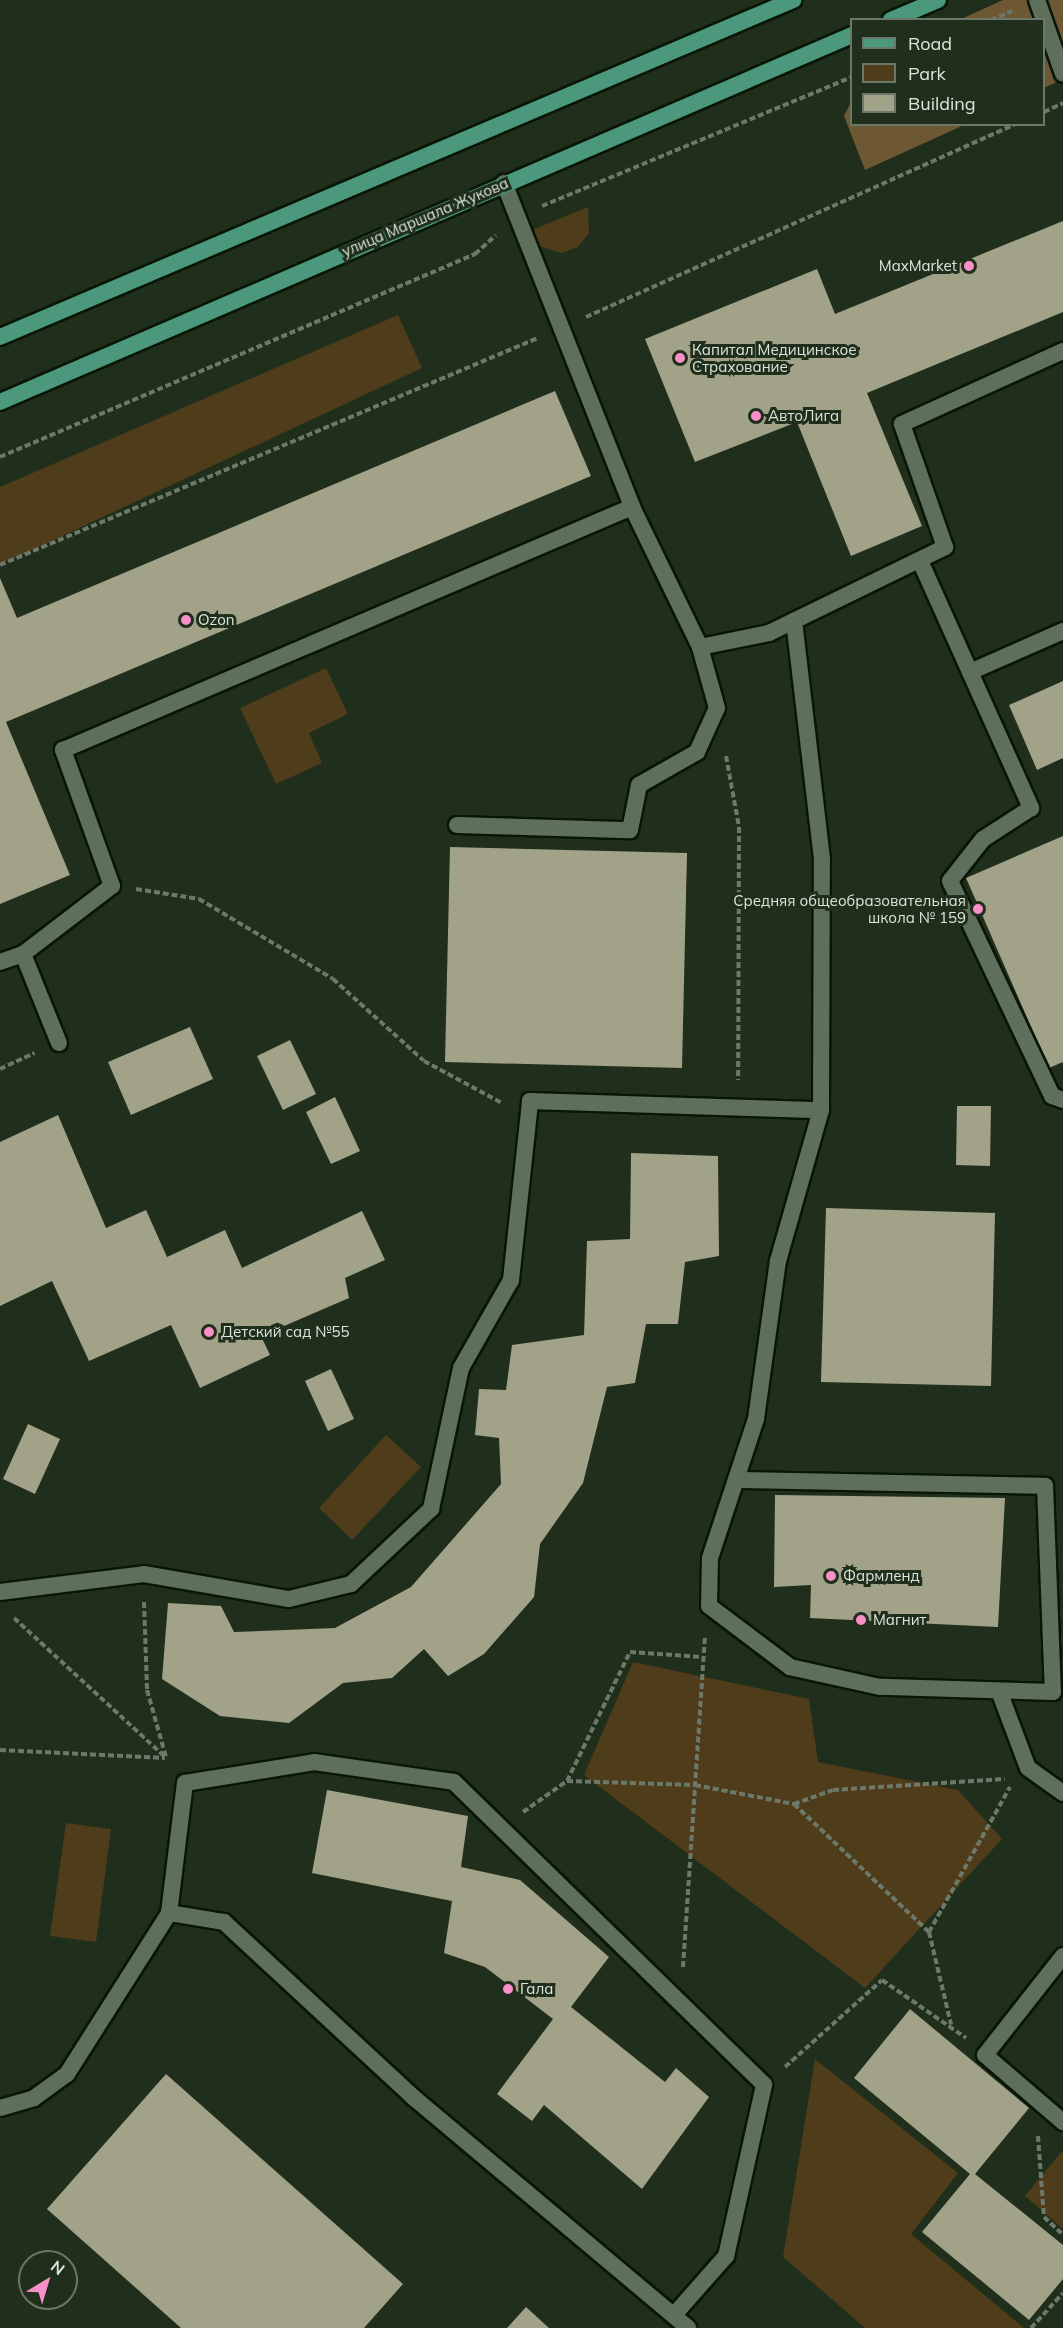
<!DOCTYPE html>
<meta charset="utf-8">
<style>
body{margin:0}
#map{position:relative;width:1063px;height:2328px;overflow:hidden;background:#202e1c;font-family:Mulish,sans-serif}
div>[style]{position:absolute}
.green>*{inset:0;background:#4f3c1a}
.forest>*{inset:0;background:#6e5733}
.building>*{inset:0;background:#a1a288}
.path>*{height:4px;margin-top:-2px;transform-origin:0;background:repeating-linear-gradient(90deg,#6c7869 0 6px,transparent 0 9px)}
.roads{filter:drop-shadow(2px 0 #091606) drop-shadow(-2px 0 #091606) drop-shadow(0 2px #091606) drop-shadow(0 -2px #091606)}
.service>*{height:16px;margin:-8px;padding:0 8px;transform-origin:8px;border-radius:8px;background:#5e6f5b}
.primary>*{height:16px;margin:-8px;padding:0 8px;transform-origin:8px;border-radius:8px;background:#4b987c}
.dots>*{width:16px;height:16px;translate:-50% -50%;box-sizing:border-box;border:3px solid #202e1c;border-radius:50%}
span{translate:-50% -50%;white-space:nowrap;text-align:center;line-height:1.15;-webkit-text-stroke:6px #202e1c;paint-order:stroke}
.street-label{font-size:15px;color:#dce5da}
.poi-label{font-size:15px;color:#dce5da}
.right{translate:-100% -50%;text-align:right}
.left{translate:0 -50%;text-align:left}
.legend{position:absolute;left:850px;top:18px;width:195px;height:108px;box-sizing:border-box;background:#202e1c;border:2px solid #6b7768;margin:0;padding:8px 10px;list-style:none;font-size:18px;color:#dce5da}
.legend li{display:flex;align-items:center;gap:12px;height:30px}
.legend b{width:30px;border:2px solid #6b7768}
.north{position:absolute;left:18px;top:2250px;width:60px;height:60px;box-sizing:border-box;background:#202e1c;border:2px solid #6b7768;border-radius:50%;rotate:38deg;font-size:16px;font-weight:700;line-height:24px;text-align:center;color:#dce5da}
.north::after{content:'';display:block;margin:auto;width:21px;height:27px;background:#f98fc9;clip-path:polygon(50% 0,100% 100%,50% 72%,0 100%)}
</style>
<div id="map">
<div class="green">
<div style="clip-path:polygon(588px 207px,589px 233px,578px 247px,562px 253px,538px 246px,532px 230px)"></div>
<div style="clip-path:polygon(398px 315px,422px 368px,0 565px,0 487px)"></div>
<div style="clip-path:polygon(326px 668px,348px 714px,309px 733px,322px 763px,276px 784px,240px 708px)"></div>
<div style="clip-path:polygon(386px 1435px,421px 1467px,352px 1540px,319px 1508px)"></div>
<div style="clip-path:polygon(633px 1662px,809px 1699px,818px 1762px,958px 1790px,1002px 1839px,865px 1988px,584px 1775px)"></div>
<div style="clip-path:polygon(66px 1823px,111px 1829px,96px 1942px,50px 1936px)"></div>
<div style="clip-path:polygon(815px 2059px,958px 2173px,911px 2234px,1024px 2328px,865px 2328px,783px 2257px)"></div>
<div style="clip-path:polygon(1063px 2150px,1063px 2229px,1025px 2196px)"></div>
</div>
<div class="forest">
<div style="clip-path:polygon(1003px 0,1063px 0,1063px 79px,1044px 88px,1044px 20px,959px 20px)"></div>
<div style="clip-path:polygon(851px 102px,852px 124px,964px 125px,865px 170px,844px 116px)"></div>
</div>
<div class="building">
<div style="clip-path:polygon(1063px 221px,1063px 312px,867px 393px,922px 526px,851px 556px,797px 422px,695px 462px,645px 339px,817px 269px,835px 314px)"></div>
<div style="clip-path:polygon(555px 391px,591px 476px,6px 722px,70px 875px,0 904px,0 578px,17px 618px)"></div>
<div style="clip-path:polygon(1063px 681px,1063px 758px,1037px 770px,1009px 705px)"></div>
<div style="clip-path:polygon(1063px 836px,1063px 1062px,1049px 1068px,966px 878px)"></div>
<div style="clip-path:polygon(450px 847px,687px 853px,682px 1068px,445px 1062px)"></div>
<div style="clip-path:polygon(190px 1027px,213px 1079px,131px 1115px,108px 1062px)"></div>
<div style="clip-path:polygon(290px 1040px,316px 1094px,283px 1110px,257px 1056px)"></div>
<div style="clip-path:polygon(335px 1097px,360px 1151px,331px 1164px,306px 1112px)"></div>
<div style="clip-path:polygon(957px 1106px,991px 1106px,990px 1166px,956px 1165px)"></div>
<div style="clip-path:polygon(58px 1115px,106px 1228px,146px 1210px,167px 1257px,225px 1230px,242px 1268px,362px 1211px,385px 1260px,345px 1278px,349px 1298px,261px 1336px,270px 1355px,200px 1388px,171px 1325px,89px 1361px,52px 1281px,0 1306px,0 1142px)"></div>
<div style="clip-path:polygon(631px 1153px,718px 1156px,719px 1256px,685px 1262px,678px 1324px,646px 1324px,635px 1383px,607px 1387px,583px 1483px,540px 1544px,534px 1597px,484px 1654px,448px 1676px,424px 1649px,392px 1678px,343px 1683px,289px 1723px,220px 1716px,162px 1679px,168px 1603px,221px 1606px,234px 1632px,335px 1628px,411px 1587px,501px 1484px,499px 1438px,475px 1435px,479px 1389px,506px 1390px,512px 1345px,584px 1335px,587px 1241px,630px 1239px)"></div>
<div style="clip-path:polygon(826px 1208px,995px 1213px,991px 1386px,821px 1382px)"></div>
<div style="clip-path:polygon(331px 1369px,354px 1419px,328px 1431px,305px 1381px)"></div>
<div style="clip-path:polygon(28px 1424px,60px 1439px,35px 1494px,3px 1479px)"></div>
<div style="clip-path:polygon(775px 1495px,1005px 1498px,998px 1627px,810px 1618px,811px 1585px,774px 1587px)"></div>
<div style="clip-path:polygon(327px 1790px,468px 1816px,461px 1867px,520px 1880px,609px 1957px,571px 2007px,665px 2082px,676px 2068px,709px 2097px,642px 2189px,544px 2105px,532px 2121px,497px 2094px,553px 2019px,485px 1967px,444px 1953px,452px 1901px,312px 1873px)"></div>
<div style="clip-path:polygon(910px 2009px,1029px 2108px,975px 2174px,1063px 2245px,1063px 2279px,1029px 2320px,922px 2232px,970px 2174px,854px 2078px)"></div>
<div style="clip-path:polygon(166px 2074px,403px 2284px,364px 2328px,181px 2328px,47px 2209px)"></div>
<div style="clip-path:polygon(526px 2307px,549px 2328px,507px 2328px)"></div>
</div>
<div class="path">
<div style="left:991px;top:20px;width:23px;rotate:-23deg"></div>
<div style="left:1044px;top:112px;width:21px;rotate:-25deg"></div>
<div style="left:542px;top:206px;width:336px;rotate:-22.6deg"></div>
<div style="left:586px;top:317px;width:470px;rotate:-24.2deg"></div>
<div style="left:0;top:457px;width:517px;rotate:-23.14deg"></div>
<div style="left:475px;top:254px;width:28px;rotate:-42deg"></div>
<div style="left:0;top:565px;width:584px;rotate:-22.88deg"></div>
<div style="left:726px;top:756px;width:72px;rotate:79.6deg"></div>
<div style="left:739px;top:827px;width:253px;rotate:90.2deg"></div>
<div style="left:136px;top:889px;width:64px;rotate:9deg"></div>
<div style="left:199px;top:899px;width:156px;rotate:30.8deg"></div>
<div style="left:333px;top:979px;width:122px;rotate:42deg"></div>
<div style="left:424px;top:1061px;width:89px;rotate:28.3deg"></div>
<div style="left:0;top:1069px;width:38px;rotate:-25deg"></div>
<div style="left:144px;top:1602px;width:88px;rotate:88deg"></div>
<div style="left:147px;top:1690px;width:70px;rotate:74.2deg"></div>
<div style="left:14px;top:1618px;width:207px;rotate:42.6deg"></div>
<div style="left:0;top:1750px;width:165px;rotate:2.8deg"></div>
<div style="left:567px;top:1781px;width:144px;rotate:-64deg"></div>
<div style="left:630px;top:1652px;width:72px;rotate:4deg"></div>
<div style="left:794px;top:1804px;width:186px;rotate:43.5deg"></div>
<div style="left:929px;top:1932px;width:95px;rotate:76.6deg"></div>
<div style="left:523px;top:1812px;width:54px;rotate:-35.2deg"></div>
<div style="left:567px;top:1781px;width:128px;rotate:1.8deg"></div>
<div style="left:695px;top:1785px;width:101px;rotate:10.9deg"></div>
<div style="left:794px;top:1804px;width:41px;rotate:-19.7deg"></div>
<div style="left:833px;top:1790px;width:172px;rotate:-3.7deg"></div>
<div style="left:929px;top:1932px;width:166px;rotate:-60.8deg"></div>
<div style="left:683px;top:1967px;width:332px;rotate:-86.2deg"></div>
<div style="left:785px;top:2067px;width:130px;rotate:-41.9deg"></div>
<div style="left:882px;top:1980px;width:102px;rotate:34.6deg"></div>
<div style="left:1038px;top:2136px;width:81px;rotate:85.8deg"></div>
<div style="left:1044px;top:2217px;width:26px;rotate:43deg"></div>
<div style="left:1031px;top:2328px;width:47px;rotate:-47.6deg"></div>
</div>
<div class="roads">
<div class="service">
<div style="left:1037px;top:0;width:78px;rotate:70.6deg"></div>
<div style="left:504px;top:183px;width:348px;rotate:68.4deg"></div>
<div style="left:921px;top:563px;width:269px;rotate:65.8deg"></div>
<div style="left:1031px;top:808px;width:57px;rotate:147.1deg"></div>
<div style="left:983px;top:839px;width:53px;rotate:128.2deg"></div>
<div style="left:950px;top:881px;width:238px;rotate:64.6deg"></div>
<div style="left:1052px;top:1096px;width:12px;rotate:20deg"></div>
<div style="left:970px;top:672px;width:102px;rotate:-23.8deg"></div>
<div style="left:457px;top:825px;width:173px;rotate:1.7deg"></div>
<div style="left:630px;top:830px;width:46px;rotate:-78.7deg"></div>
<div style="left:639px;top:785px;width:67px;rotate:-29.6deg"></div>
<div style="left:697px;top:752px;width:48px;rotate:-65.6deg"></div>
<div style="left:717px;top:708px;width:63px;rotate:-105.6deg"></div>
<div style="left:23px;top:954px;width:96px;rotate:68deg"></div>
<div style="left:0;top:962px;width:24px;rotate:-19deg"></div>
<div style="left:23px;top:954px;width:112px;rotate:-37.4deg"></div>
<div style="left:112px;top:886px;width:145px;rotate:-109.8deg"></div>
<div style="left:63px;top:750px;width:619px;rotate:-23.13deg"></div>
<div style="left:632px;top:507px;width:156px;rotate:64.1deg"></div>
<div style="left:700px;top:647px;width:70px;rotate:-11.5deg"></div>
<div style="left:769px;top:633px;width:196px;rotate:-26deg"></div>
<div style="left:945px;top:547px;width:130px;rotate:-109.3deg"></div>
<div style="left:902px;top:424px;width:177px;rotate:-24.4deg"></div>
<div style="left:736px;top:1480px;width:309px;rotate:1.1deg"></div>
<div style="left:1045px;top:1486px;width:206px;rotate:87.8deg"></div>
<div style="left:1053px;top:1692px;width:173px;rotate:-178.3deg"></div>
<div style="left:880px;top:1687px;width:92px;rotate:-167.5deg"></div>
<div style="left:790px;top:1667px;width:101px;rotate:-143deg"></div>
<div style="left:709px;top:1606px;width:48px;rotate:-88.8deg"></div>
<div style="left:710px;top:1558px;width:146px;rotate:-71.7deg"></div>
<div style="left:756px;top:1419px;width:160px;rotate:-82.1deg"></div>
<div style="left:778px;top:1261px;width:157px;rotate:-74.1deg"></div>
<div style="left:821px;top:1110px;width:251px;rotate:-89.8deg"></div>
<div style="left:822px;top:859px;width:240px;rotate:-96.7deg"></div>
<div style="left:0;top:1592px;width:145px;rotate:-7.1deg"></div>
<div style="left:144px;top:1574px;width:147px;rotate:9.8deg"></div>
<div style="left:289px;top:1599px;width:64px;rotate:-13.6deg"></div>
<div style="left:351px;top:1584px;width:110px;rotate:-43.2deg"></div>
<div style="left:431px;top:1509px;width:144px;rotate:-78deg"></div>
<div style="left:461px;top:1368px;width:101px;rotate:-60.4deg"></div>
<div style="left:511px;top:1280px;width:180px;rotate:-83.9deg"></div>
<div style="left:530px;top:1101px;width:291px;rotate:1.8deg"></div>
<div style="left:999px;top:1691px;width:82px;rotate:69.4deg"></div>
<div style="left:1028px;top:1768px;width:43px;rotate:35.5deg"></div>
<div style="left:169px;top:1913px;width:56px;rotate:9.3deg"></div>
<div style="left:224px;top:1922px;width:258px;rotate:42.8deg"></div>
<div style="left:413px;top:2097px;width:359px;rotate:40deg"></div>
<div style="left:1063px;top:1956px;width:126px;rotate:128.2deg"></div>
<div style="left:985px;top:2055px;width:103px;rotate:40.7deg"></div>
<div style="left:0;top:2108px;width:35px;rotate:-16deg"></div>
<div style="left:34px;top:2098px;width:41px;rotate:-36deg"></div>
<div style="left:67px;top:2074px;width:191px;rotate:-57.6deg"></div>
<div style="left:169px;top:1913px;width:131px;rotate:-83deg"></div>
<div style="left:185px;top:1783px;width:131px;rotate:-9.2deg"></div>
<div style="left:314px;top:1762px;width:141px;rotate:8.1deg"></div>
<div style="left:454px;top:1782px;width:433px;rotate:44.3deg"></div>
<div style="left:764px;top:2085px;width:175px;rotate:102.5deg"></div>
<div style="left:726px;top:2256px;width:79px;rotate:131.4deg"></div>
</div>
<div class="primary">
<div style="left:891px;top:20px;width:51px;rotate:-23.1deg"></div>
<div style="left:0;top:337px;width:862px;rotate:-23.02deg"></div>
<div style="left:0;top:402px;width:928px;rotate:-23.3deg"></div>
</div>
</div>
<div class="dots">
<div style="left:969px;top:266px;background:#f98fc9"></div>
<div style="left:680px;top:358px;background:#f98fc9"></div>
<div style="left:756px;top:416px;background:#f98fc9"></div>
<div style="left:186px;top:620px;background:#f98fc9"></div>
<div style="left:978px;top:909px;background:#f98fc9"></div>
<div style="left:209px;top:1332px;background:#f98fc9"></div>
<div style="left:831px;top:1576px;background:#f98fc9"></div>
<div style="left:861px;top:1620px;background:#f98fc9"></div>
<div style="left:508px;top:1989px;background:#f98fc9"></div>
</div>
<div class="street-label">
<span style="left:425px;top:217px;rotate:-23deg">улица Маршала Жукова</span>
</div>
<div class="poi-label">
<span class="right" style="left:957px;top:266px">MaxMarket</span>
<span class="left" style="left:692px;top:358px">Капитал Медицинское<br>Страхование</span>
<span class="left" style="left:768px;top:416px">АвтоЛига</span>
<span class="left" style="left:198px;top:620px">Ozon</span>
<span class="right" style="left:966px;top:909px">Средняя общеобразовательная<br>школа № 159</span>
<span class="left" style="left:221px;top:1332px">Детский сад №55</span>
<span class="left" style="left:843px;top:1576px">Фармленд</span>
<span class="left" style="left:873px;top:1620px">Магнит</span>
<span class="left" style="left:520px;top:1989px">Гала</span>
</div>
<ul class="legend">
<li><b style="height:8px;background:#4b987c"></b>Road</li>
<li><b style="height:16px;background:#4f3c1a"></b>Park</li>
<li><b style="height:16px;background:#a1a288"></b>Building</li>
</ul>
<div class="north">N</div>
</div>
